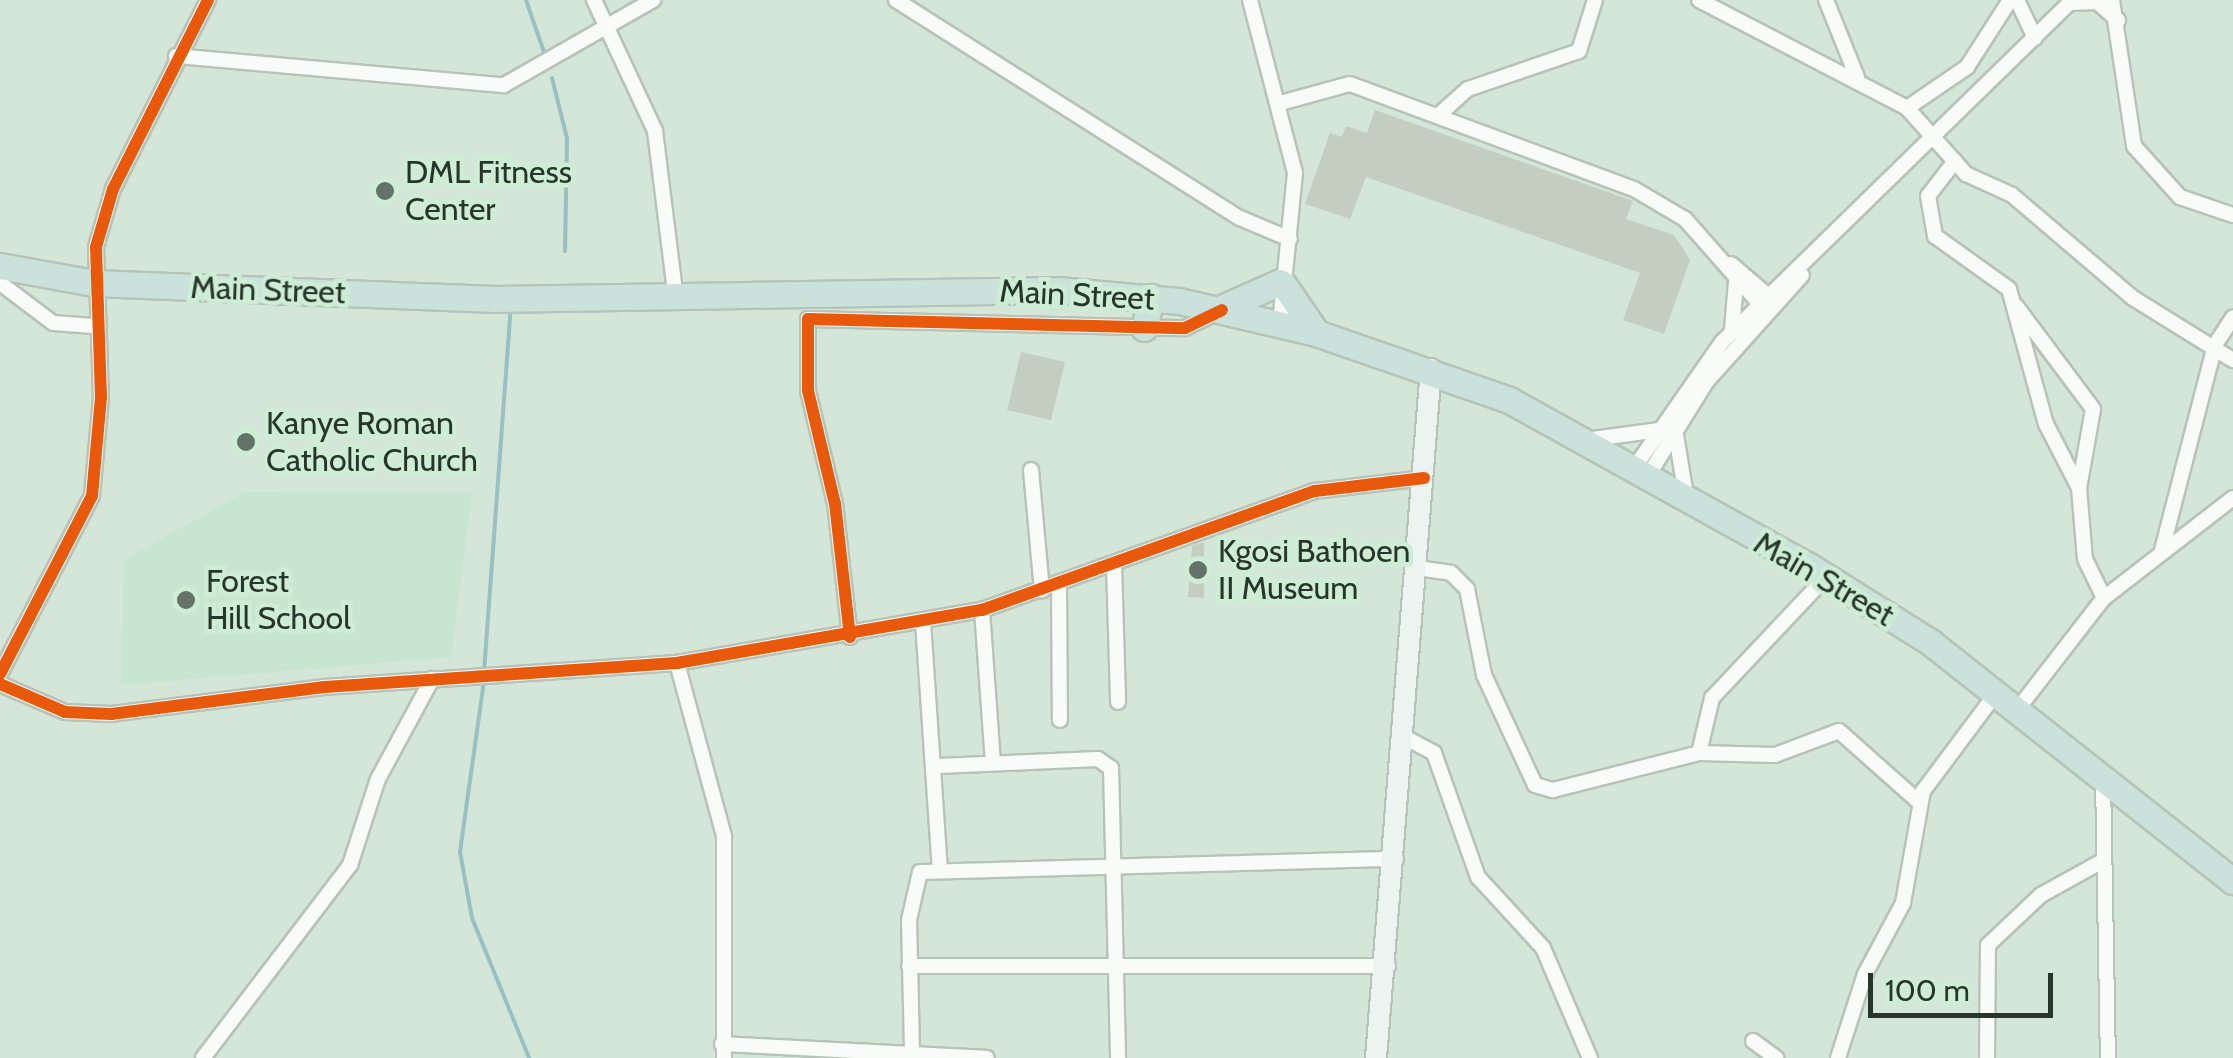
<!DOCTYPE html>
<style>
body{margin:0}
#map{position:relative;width:2233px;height:1058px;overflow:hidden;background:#d4e6d8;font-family:Cabin,sans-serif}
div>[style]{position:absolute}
.built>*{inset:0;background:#c8e5cf}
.stream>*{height:4px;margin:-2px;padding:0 2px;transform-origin:2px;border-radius:2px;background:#98c0c5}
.building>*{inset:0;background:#c3cdc0}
.roads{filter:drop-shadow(2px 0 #b6c3b8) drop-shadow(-2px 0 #b6c3b8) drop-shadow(0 2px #b6c3b8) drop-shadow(0 -2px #b6c3b8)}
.street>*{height:14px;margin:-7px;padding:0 7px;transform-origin:7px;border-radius:7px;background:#f9fbf9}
.secondary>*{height:20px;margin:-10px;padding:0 10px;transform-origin:10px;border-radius:10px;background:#ebf4f1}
.highway>*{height:25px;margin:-12.5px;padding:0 12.5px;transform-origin:12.5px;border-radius:12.5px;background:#cbe1dc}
.cycleway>*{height:12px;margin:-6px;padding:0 6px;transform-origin:6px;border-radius:6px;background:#e8590c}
.dots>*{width:28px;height:28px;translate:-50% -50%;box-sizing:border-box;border:5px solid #cdedd4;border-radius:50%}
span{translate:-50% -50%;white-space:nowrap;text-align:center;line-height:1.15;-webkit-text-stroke:9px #cdedd4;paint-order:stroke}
.poi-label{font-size:32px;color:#28352b}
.left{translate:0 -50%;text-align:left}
.street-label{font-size:32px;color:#28352b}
.scale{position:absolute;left:1868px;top:973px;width:185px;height:45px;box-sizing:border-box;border:5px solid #28352b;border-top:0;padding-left:12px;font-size:30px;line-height:35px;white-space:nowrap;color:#28352b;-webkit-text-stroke:8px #cdedd4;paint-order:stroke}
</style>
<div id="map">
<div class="built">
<div style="clip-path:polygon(245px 492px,472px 493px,451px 657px,121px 685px,124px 560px)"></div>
</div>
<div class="stream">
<div style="left:526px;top:0;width:58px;rotate:70.9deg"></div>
<div style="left:552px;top:78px;width:62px;rotate:76deg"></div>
<div style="left:567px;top:138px;width:113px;rotate:91deg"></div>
<div style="left:484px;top:672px;width:359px;rotate:-85.8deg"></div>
<div style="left:484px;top:681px;width:173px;rotate:98deg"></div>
<div style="left:460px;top:852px;width:67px;rotate:79.7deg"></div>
<div style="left:472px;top:918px;width:151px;rotate:67.8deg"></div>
</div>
<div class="building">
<div style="clip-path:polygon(1375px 110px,1633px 201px,1626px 219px,1674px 235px,1690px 260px,1664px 334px,1623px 320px,1640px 273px,1366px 177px,1350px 219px,1305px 204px,1330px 133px,1342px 137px,1346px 126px,1367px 133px)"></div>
<div style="clip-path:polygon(1021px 352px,1065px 362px,1051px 420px,1007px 410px)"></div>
<div style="clip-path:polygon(1204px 542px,1204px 598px,1188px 597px,1192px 546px)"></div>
</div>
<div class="roads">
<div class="street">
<div style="left:594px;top:0;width:145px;rotate:65deg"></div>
<div style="left:655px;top:131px;width:161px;rotate:82.9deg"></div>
<div style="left:896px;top:0;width:407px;rotate:32.4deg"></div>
<div style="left:1240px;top:218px;width:54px;rotate:22.8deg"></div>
<div style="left:1250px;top:0;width:179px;rotate:75.4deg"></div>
<div style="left:1295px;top:173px;width:151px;rotate:95.7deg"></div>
<div style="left:1699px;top:0;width:234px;rotate:27.4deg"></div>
<div style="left:1907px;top:108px;width:89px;rotate:48.2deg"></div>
<div style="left:1966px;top:174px;width:51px;rotate:24.5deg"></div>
<div style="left:2012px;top:195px;width:159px;rotate:40.4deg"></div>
<div style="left:2133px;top:298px;width:118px;rotate:31.8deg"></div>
<div style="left:1826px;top:0;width:83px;rotate:68.1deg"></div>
<div style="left:2017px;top:0;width:42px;rotate:64.7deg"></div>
<div style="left:2112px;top:0;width:148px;rotate:81.4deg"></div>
<div style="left:2134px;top:146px;width:69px;rotate:48deg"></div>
<div style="left:2180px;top:197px;width:56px;rotate:18.8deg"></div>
<div style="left:2069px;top:3px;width:28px;rotate:-2deg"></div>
<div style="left:2097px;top:2px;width:28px;rotate:41deg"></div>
<div style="left:176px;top:56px;width:329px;rotate:5.1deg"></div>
<div style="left:504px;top:85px;width:172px;rotate:-29.7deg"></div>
<div style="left:1284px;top:102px;width:68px;rotate:-15.3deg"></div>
<div style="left:1350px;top:84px;width:303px;rotate:20.3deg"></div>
<div style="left:1634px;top:189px;width:59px;rotate:30.5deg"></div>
<div style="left:1685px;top:219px;width:123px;rotate:48.6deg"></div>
<div style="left:1907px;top:108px;width:73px;rotate:-34.3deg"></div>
<div style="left:1967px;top:67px;width:80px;rotate:-57.3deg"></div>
<div style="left:1441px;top:113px;width:36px;rotate:-42deg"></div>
<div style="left:1468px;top:89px;width:117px;rotate:-18.9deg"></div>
<div style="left:1579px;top:51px;width:53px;rotate:-72.6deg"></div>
<div style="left:1955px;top:161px;width:44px;rotate:127.6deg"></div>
<div style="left:1928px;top:196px;width:41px;rotate:80.1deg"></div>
<div style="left:1935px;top:236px;width:91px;rotate:35.6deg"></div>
<div style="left:2009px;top:289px;width:140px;rotate:74.7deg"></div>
<div style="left:2046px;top:424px;width:72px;rotate:62.7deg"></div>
<div style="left:2079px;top:488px;width:71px;rotate:85.2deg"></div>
<div style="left:2085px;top:559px;width:43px;rotate:64deg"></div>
<div style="left:1731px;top:264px;width:54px;rotate:40.5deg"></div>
<div style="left:0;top:283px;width:66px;rotate:37deg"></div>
<div style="left:53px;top:323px;width:40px;rotate:4.3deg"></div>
<div style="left:2016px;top:306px;width:129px;rotate:53.2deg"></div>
<div style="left:2093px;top:409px;width:80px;rotate:100deg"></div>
<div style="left:1732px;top:329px;width:47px;rotate:-85.1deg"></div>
<div style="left:1676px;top:435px;width:62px;rotate:80.7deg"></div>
<div style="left:1585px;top:440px;width:75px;rotate:-7.7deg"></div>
<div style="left:1031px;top:470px;width:121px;rotate:84.8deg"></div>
<div style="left:1632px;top:471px;width:157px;rotate:-55.1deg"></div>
<div style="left:1722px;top:342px;width:489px;rotate:-44.3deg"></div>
<div style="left:1646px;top:479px;width:115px;rotate:-58.1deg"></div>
<div style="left:1707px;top:381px;width:142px;rotate:-48.1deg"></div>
<div style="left:2162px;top:550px;width:212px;rotate:-75.5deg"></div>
<div style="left:2215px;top:345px;width:33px;rotate:-57deg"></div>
<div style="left:1114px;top:564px;width:138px;rotate:88.3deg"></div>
<div style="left:1417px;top:568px;width:34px;rotate:8deg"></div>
<div style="left:1451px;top:573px;width:23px;rotate:45deg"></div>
<div style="left:1467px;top:589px;width:88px;rotate:78.8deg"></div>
<div style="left:1484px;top:675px;width:121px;rotate:65.1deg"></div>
<div style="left:1535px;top:785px;width:19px;rotate:16deg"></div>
<div style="left:1553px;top:790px;width:151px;rotate:-14.2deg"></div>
<div style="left:1699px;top:753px;width:76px;rotate:1.5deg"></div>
<div style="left:1775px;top:755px;width:68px;rotate:-20.6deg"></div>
<div style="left:1839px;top:731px;width:108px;rotate:41.6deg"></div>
<div style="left:1059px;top:586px;width:134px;rotate:89.6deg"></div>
<div style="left:982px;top:610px;width:153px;rotate:85.9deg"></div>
<div style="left:923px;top:622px;width:249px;rotate:86.1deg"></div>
<div style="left:850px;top:637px;width:134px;rotate:-96.4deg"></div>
<div style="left:835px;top:504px;width:116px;rotate:-103.4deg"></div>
<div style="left:808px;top:391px;width:72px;rotate:-90deg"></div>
<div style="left:808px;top:319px;width:377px;rotate:1.4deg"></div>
<div style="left:1185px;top:328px;width:41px;rotate:-25.9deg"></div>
<div style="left:677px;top:663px;width:179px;rotate:74.8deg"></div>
<div style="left:724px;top:836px;width:222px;rotate:90deg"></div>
<div style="left:0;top:674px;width:200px;rotate:-62.7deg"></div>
<div style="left:92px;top:496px;width:98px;rotate:-84.8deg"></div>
<div style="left:101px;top:398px;width:151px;rotate:-91.9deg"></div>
<div style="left:96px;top:247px;width:60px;rotate:-73.7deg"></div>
<div style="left:113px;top:189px;width:212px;rotate:-63.3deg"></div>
<div style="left:0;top:684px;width:71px;rotate:23.3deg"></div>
<div style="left:65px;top:712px;width:46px;rotate:2.5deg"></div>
<div style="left:111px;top:714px;width:215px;rotate:-7.2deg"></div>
<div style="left:324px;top:687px;width:354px;rotate:-3.9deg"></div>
<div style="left:677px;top:663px;width:310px;rotate:-9.9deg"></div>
<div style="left:982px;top:610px;width:354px;rotate:-19.7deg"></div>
<div style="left:1315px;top:491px;width:110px;rotate:-6.8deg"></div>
<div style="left:2017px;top:710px;width:142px;rotate:-52.2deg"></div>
<div style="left:2104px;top:598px;width:163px;rotate:-37.8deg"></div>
<div style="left:1406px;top:738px;width:32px;rotate:28deg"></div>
<div style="left:1434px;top:753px;width:132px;rotate:70.5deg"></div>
<div style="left:1478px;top:877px;width:96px;rotate:47.5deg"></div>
<div style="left:1543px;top:948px;width:120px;rotate:66.9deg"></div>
<div style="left:1699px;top:753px;width:57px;rotate:-76.7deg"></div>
<div style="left:1712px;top:698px;width:166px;rotate:-46.7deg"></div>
<div style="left:939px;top:766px;width:159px;rotate:-2.5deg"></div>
<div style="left:1098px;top:759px;width:16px;rotate:35deg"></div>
<div style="left:1111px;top:768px;width:290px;rotate:88.6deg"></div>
<div style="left:2103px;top:778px;width:280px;rotate:89deg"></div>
<div style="left:909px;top:966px;width:479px"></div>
<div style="left:1753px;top:1041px;width:29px;rotate:36deg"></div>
<div style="left:722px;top:1044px;width:265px;rotate:3deg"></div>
<div style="left:912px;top:1051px;width:131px;rotate:-91.3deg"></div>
<div style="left:909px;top:920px;width:49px;rotate:-77.1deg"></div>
<div style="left:920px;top:872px;width:476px;rotate:-1.6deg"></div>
<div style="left:203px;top:1058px;width:243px;rotate:-52.7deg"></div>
<div style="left:350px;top:865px;width:90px;rotate:-72deg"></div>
<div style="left:378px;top:779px;width:114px;rotate:-61.6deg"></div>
<div style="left:1838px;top:1058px;width:88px;rotate:-72.2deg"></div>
<div style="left:1865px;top:974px;width:81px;rotate:-61.8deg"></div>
<div style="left:1903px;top:903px;width:114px;rotate:-79.9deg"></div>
<div style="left:1923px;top:791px;width:119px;rotate:-53.2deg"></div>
<div style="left:1987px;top:1058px;width:113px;rotate:-89.5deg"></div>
<div style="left:1988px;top:945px;width:73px;rotate:-43.3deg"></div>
<div style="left:2041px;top:895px;width:66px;rotate:-28.9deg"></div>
</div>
<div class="secondary">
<div style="left:1376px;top:1058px;width:691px;rotate:-85.44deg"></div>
</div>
<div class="highway">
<div style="left:0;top:266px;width:96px;rotate:10.3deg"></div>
<div style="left:94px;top:283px;width:401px;rotate:2.3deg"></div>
<div style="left:495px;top:299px;width:563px;rotate:-0.92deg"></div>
<div style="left:1058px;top:290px;width:121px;rotate:5.2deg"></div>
<div style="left:1179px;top:301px;width:141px;rotate:13.1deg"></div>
<div style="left:1316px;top:333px;width:204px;rotate:19.1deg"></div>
<div style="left:1509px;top:400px;width:343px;rotate:29deg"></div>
<div style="left:1809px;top:566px;width:143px;rotate:32.1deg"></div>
<div style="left:1930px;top:642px;width:386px;rotate:38.3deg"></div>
<div style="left:1283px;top:284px;width:58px;rotate:55.5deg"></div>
<div style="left:1224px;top:307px;width:61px;rotate:-24.1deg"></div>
<div style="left:1144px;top:328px;width:32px;rotate:-77deg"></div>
</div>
</div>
<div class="cycleway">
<div style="left:850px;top:637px;width:134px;rotate:-96.4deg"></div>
<div style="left:835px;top:504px;width:116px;rotate:-103.4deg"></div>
<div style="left:808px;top:391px;width:72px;rotate:-90deg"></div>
<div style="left:808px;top:319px;width:377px;rotate:1.4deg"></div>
<div style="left:1185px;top:328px;width:41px;rotate:-25.9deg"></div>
<div style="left:0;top:674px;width:200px;rotate:-62.7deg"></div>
<div style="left:92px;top:496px;width:98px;rotate:-84.8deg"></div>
<div style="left:101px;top:398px;width:151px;rotate:-91.9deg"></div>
<div style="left:96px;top:247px;width:60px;rotate:-73.7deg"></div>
<div style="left:113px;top:189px;width:212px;rotate:-63.3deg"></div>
<div style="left:0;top:684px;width:71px;rotate:23.3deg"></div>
<div style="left:65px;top:712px;width:46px;rotate:2.5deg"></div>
<div style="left:111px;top:714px;width:215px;rotate:-7.2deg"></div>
<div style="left:324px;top:687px;width:354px;rotate:-3.9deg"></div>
<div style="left:677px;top:663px;width:310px;rotate:-9.9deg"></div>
<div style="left:982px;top:610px;width:354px;rotate:-19.7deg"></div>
<div style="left:1315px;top:491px;width:110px;rotate:-6.8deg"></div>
</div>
<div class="dots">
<div style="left:385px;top:191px;background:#647368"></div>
<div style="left:246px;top:442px;background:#647368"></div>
<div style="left:1198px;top:570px;background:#647368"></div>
<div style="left:186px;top:600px;background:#647368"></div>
</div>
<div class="poi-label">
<span class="left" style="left:405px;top:191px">DML Fitness<br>Center</span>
<span class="left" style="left:266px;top:442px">Kanye Roman<br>Catholic Church</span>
<span class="left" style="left:1218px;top:570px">Kgosi Bathoen<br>II Museum</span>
<span class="left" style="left:206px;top:600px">Forest<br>Hill School</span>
</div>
<div class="street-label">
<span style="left:268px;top:290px;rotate:2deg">Main Street</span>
<span style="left:1077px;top:295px;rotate:3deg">Main Street</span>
<span style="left:1824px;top:579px;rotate:30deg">Main Street</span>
</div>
<div class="scale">100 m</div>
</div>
